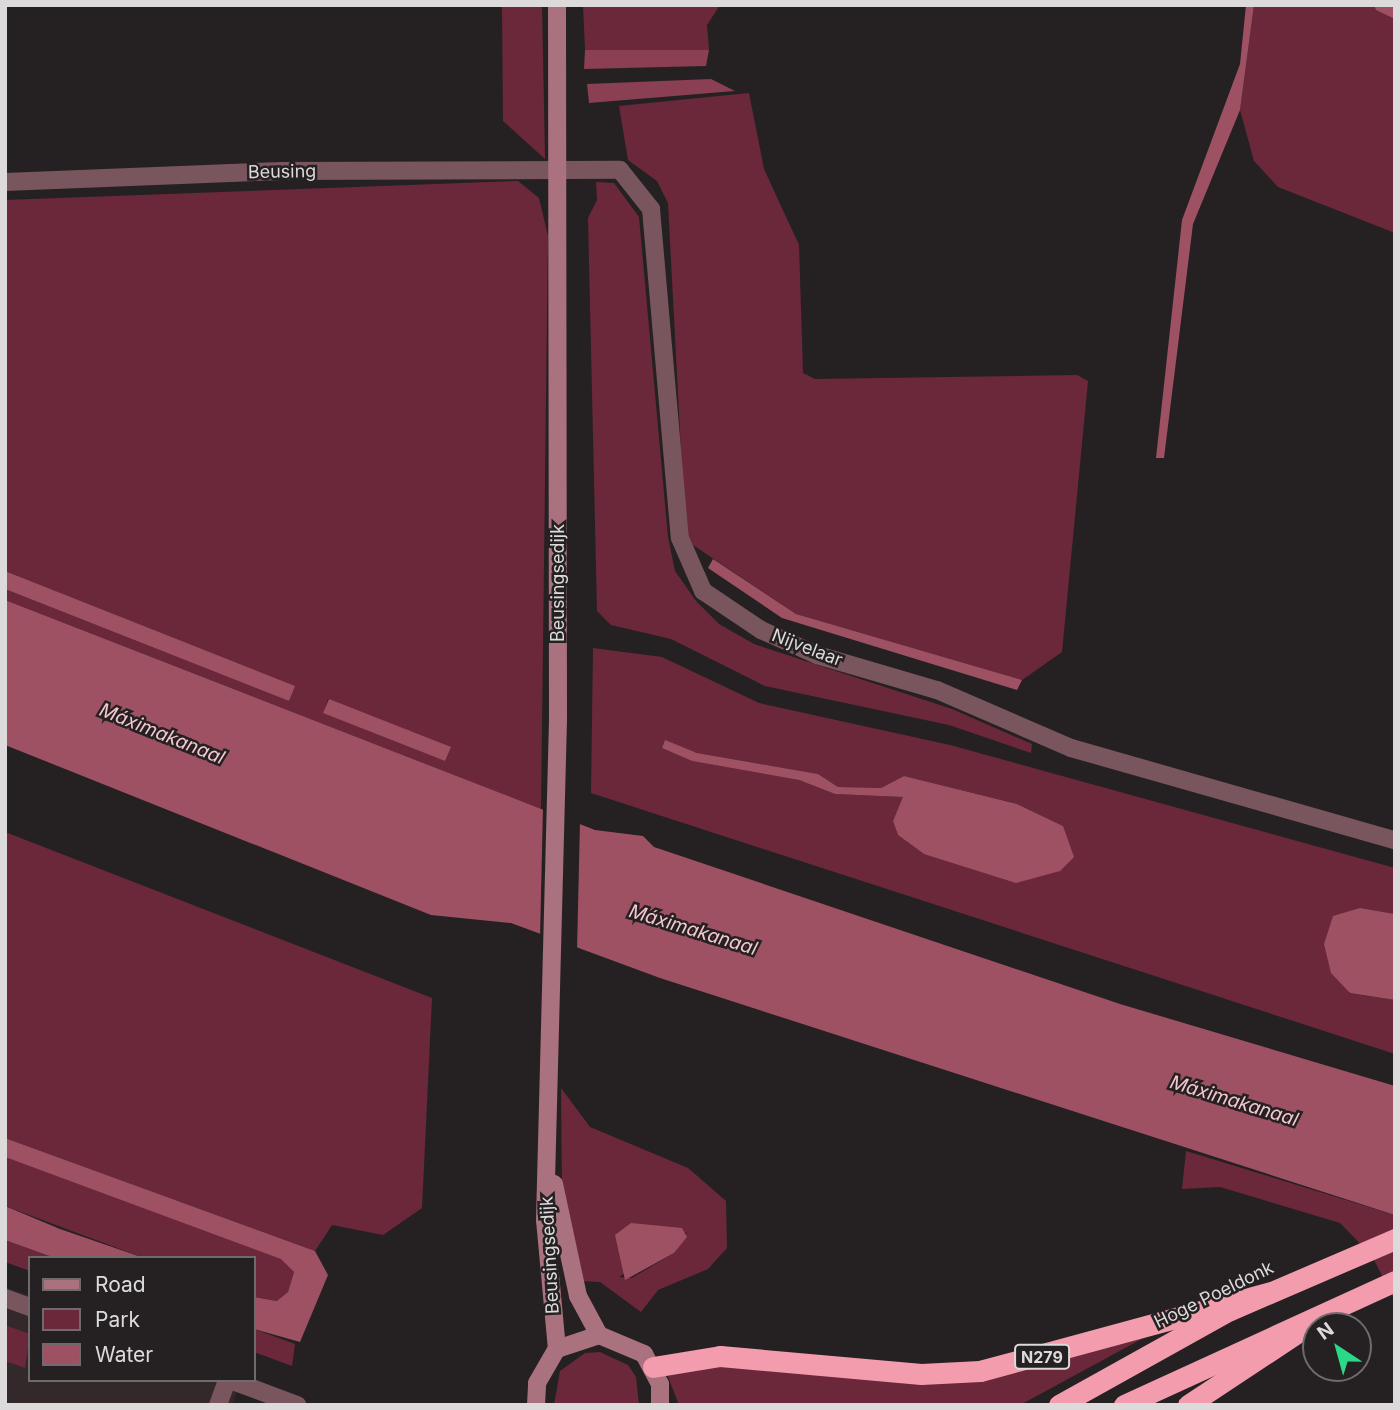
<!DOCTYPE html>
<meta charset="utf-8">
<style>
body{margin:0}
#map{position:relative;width:1400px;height:1410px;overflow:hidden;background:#252122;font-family:Inter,sans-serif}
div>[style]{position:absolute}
.built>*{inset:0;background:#33282a}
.green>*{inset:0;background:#6b283a}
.forest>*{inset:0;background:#8a3f52}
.water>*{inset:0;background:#9f5164}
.pier>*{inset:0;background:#252122}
.street>*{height:18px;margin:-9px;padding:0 9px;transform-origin:9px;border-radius:9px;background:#79565d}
.secondary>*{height:18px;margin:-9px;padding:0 9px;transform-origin:9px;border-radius:9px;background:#a9727e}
.highway>*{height:21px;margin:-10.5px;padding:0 10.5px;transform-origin:10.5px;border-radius:10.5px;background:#f29cae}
span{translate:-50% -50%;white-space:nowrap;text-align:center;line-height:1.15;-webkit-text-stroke:5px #252122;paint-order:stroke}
.shield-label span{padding:2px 5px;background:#252122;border:2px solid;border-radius:5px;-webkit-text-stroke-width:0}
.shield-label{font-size:16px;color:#dddadb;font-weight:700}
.street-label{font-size:18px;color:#dddadb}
.water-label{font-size:19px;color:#f5c7d0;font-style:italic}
.frame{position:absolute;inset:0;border:7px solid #dddadb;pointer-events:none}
.legend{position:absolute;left:28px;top:1256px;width:228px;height:126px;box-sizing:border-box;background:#252122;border:2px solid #6f6b6c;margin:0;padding:9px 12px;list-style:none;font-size:21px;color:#dddadb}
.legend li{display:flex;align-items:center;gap:14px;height:35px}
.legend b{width:35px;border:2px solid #6f6b6c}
.north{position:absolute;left:1302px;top:1312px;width:70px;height:70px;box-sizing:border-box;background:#252122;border:2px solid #6f6b6c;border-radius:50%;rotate:324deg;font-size:19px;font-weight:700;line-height:28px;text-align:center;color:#dddadb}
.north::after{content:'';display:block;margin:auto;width:24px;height:32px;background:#2ad885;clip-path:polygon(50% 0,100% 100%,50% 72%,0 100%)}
</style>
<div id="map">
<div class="built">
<div style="clip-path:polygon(5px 1287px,30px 1296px,30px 1380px,241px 1380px,232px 1405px,5px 1405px)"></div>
</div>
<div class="green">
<div style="clip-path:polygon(502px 5px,542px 5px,545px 159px,503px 121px)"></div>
<div style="clip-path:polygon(583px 5px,720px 5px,707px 25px,709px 50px,585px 50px)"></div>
<div style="clip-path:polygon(1254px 5px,1374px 5px,1395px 19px,1395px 233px,1278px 187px,1254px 161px,1240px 110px)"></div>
<div style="clip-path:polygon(749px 93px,764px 169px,799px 245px,803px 373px,815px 379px,1077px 375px,1088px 381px,1062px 652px,1022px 680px,796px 614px,693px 545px,685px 528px,668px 203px,657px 181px,628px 160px,619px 106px)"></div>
<div style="clip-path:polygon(evenodd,518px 181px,539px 198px,548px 236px,541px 809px,5px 600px,5px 589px,289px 701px,294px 686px,5px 571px,5px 200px,518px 181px,328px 699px,329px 699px,445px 761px,324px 713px,328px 699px)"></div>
<div style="clip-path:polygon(596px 182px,614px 183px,639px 217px,668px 537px,675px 571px,696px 601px,719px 624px,754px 644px,952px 709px,1032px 744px,1031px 753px,949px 725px,765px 686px,671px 639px,611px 625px,597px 611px,588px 218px,597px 200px)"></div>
<div style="clip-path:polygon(evenodd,593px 648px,662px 657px,759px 703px,950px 745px,1395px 868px,1395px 914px,1360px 908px,1349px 993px,1395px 1000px,1395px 1054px,591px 793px,593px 648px,665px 741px,697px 753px,818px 774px,838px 787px,881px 788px,904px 776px,1017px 804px,1063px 826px,924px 854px,898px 835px,893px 821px,904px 797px,835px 794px,799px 780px,692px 761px,662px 748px,665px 741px)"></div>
<div style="clip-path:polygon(5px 832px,432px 998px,422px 1208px,383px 1235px,332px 1225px,315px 1251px,5px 1138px)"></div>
<div style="clip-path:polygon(evenodd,561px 1088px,590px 1127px,688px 1168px,726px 1201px,727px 1248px,708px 1269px,658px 1290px,641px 1312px,600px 1282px,580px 1281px,562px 1188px,561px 1088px,687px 1232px,674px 1253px,632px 1278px,619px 1277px,687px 1232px)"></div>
<div style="clip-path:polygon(1186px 1151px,1395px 1215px,1395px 1301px,1372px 1256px,1340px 1223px,1220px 1187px,1182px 1189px)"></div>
<div style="clip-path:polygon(5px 1157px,281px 1258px,294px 1272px,288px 1292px,278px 1301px,254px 1297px,254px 1258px,144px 1258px,5px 1206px)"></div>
<div style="clip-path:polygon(5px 1240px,55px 1258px,30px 1258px,30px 1271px,5px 1262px)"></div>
<div style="clip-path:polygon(5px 1325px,30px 1334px,25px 1368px,5px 1361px)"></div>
<div style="clip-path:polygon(254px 1329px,295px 1344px,292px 1366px,254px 1352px)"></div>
<div style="clip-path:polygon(1149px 1335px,1020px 1405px,679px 1405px,665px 1369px,699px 1362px,917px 1381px)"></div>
<div style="clip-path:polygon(600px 1352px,628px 1365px,636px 1377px,639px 1405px,554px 1405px,560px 1371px,585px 1353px)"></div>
</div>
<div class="forest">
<div style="clip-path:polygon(585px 50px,709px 50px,706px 66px,584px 69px)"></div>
<div style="clip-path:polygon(711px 79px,735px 91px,589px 103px,587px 84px)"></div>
</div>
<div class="water">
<div style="clip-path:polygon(1246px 5px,1254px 5px,1240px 110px,1193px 224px,1164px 458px,1156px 458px,1182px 220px,1240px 64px)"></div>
<div style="clip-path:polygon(1374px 5px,1395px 5px,1395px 19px,1376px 10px)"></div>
<div style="clip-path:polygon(713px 559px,796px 614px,1022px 680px,1017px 690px,782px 618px,708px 568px)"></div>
<div style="clip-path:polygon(5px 571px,295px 686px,289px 701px,5px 589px)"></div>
<div style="clip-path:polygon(5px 600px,595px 830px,643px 836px,654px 847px,1120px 1004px,1395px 1086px,1395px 1215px,660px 978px,511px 923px,431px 915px,5px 745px)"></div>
<div style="clip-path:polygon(329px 699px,451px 747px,445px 761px,323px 713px)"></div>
<div style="clip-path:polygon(665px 740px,697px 753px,818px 774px,838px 787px,881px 788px,904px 776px,1017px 804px,1063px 826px,1074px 857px,1060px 871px,1016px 883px,924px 854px,898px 835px,893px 821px,903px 797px,835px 794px,799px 780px,692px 761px,662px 748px)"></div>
<div style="clip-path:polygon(1360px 908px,1395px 914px,1395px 1000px,1350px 993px,1331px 973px,1324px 944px,1333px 916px)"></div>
<div style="clip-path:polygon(5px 1138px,315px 1251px,328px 1275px,300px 1342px,254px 1329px,254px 1297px,277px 1301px,288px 1292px,294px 1272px,281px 1259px,5px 1157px)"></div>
<div style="clip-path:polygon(5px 1206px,60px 1229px,144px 1258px,55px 1258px,5px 1240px)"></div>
<div style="clip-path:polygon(631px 1223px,682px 1228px,687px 1237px,674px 1253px,625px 1280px,615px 1235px)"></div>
</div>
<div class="pier">
<div style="clip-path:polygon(543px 807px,580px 821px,577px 951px,540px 938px)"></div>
</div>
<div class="street">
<div style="left:5px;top:182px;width:277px;rotate:-2.3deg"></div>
<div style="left:282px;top:171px;width:338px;rotate:-0.2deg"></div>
<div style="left:620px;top:170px;width:50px;rotate:51.5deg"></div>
<div style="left:651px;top:209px;width:330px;rotate:85deg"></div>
<div style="left:680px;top:538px;width:58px;rotate:66.5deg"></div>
<div style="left:703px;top:591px;width:70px;rotate:33.9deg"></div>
<div style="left:761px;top:630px;width:61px;rotate:24.1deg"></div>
<div style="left:817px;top:655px;width:125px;rotate:16.3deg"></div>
<div style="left:937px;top:690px;width:146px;rotate:23.4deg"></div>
<div style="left:1071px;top:748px;width:337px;rotate:15.9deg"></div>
<div style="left:5px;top:1298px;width:27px;rotate:20deg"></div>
<div style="left:230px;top:1380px;width:72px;rotate:20.5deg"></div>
<div style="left:218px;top:1405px;width:27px;rotate:-70deg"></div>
</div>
<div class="secondary">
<div style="left:557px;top:5px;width:715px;rotate:89.92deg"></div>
<div style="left:558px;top:720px;width:500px;rotate:91.49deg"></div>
<div style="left:545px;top:1220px;width:130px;rotate:84.7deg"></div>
<div style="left:554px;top:1184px;width:115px;rotate:77.9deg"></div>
<div style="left:578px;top:1296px;width:44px;rotate:61.7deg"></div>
<div style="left:536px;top:1405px;width:22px;rotate:-87deg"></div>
<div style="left:537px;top:1383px;width:39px;rotate:-60deg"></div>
<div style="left:557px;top:1349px;width:44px;rotate:-18.4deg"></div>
<div style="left:599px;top:1335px;width:49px;rotate:22.9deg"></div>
<div style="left:644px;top:1354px;width:34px;rotate:62deg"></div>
<div style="left:660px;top:1384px;width:21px;rotate:90deg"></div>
</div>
<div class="highway">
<div style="left:653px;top:1367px;width:68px;rotate:-9.3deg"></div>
<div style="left:720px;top:1356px;width:202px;rotate:5.1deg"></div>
<div style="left:921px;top:1374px;width:59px;rotate:-2.9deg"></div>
<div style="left:980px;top:1371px;width:301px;rotate:-15.2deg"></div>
<div style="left:1059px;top:1405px;width:196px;rotate:-29.1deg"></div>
<div style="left:1230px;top:1310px;width:180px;rotate:-23.3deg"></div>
<div style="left:1124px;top:1405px;width:298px;rotate:-24.6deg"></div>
<div style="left:1188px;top:1405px;width:152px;rotate:-33.5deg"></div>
</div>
<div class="shield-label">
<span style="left:1042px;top:1357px">N279</span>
</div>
<div class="street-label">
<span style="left:282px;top:172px;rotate:-1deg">Beusing</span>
<span style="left:558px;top:583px;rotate:-90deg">Beusingsedijk</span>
<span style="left:807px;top:648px;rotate:21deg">Nijvelaar</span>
<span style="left:550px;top:1255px;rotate:-93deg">Beusingsedijk</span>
<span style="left:1214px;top:1295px;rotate:-26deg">Hoge Poeldonk</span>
</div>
<div class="water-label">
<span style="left:162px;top:734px;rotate:22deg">Máximakanaal</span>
<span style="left:693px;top:930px;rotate:17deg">Máximakanaal</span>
<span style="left:1234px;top:1101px;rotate:17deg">Máximakanaal</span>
</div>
<div class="frame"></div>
<ul class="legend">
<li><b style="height:9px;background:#a9727e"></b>Road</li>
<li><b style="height:19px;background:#6b283a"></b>Park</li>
<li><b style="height:19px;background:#9f5164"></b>Water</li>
</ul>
<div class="north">N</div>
</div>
